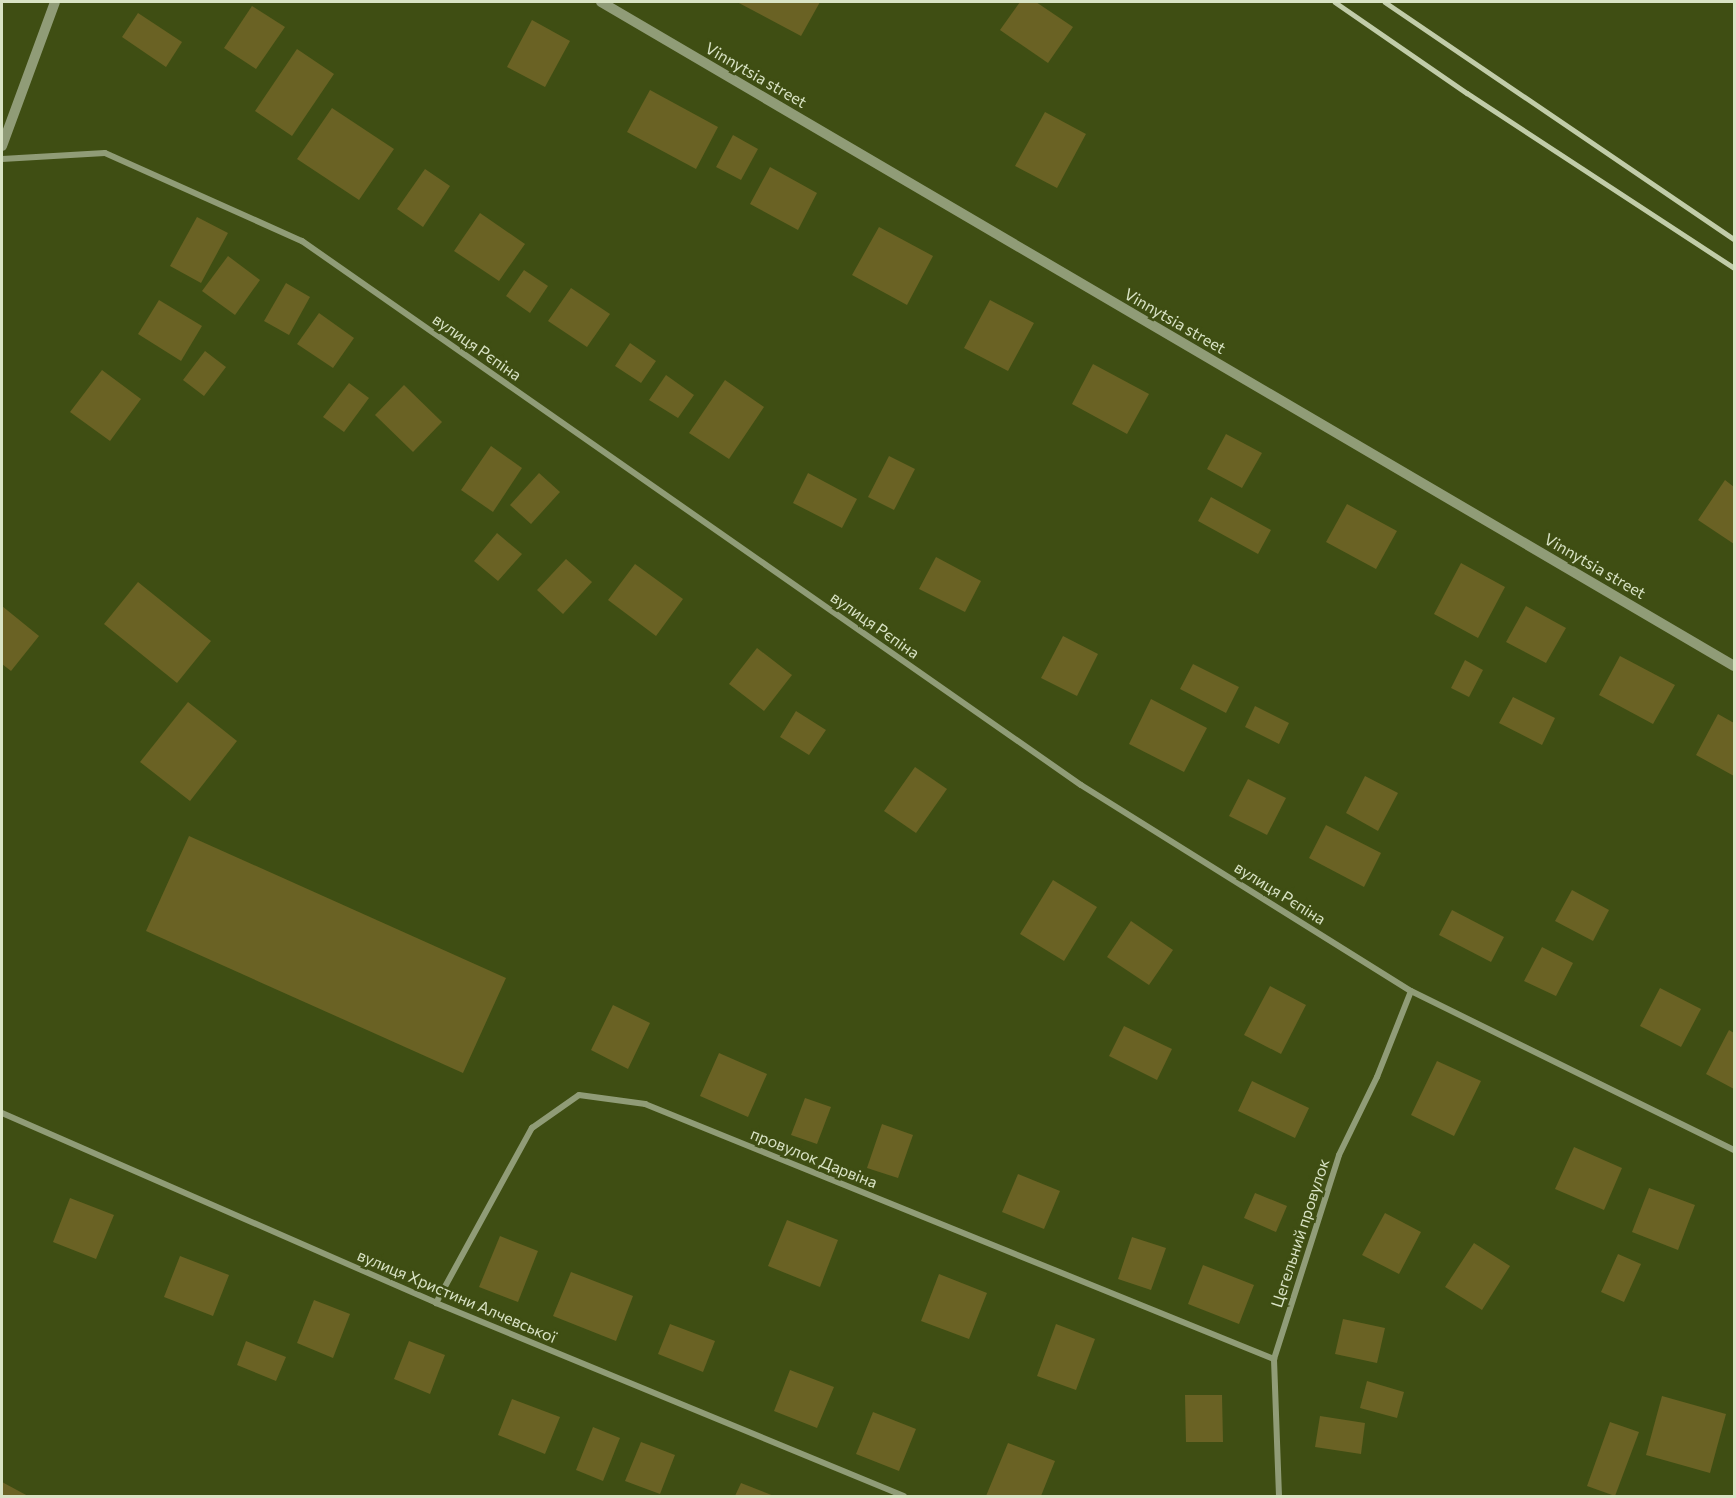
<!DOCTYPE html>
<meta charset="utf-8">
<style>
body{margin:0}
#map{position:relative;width:1736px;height:1498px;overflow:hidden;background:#3f4e13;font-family:Commissioner,sans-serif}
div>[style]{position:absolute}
.building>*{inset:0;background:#6a6224}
.minor>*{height:6px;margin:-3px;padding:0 3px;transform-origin:3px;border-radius:3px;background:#909c77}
.tertiary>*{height:10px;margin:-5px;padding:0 5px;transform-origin:5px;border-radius:5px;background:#909c77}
.rail>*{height:4.5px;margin:-2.25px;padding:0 2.25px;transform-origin:2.25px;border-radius:2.25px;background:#c1cca9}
span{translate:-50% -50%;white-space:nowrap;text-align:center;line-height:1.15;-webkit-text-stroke:5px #3f4e13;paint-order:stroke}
.street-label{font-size:16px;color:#d9e3c5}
.frame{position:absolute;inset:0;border:3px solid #d9e3c5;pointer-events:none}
</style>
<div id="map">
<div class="building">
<div style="clip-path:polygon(737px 2px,820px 2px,801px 36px)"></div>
<div style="clip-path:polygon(1020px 2px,1036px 2px,1073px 27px,1048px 63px,1000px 30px)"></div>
<div style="clip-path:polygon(252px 6px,285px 27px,256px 69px,224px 48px)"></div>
<div style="clip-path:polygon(138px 13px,182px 42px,166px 67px,122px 37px)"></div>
<div style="clip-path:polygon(532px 20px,570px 41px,545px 87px,507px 67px)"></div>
<div style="clip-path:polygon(297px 49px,334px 74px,292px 136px,255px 111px)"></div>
<div style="clip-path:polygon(650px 90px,718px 127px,696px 169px,627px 132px)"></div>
<div style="clip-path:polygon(332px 108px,394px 149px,359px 200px,297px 159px)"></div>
<div style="clip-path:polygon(1045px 112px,1086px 134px,1057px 188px,1015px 166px)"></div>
<div style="clip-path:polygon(733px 135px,758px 149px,741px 180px,716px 167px)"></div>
<div style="clip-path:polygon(770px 167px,817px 193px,798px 230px,750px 204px)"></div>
<div style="clip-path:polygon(425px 169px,450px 186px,423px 227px,397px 209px)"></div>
<div style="clip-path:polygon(480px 213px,525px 244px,499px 281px,454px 251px)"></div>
<div style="clip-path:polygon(197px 217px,228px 233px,201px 283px,170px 266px)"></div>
<div style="clip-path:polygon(879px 227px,933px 256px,907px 305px,852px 275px)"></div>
<div style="clip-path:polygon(228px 256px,260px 280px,235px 315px,202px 291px)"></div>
<div style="clip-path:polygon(524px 270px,548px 286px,530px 313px,506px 296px)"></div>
<div style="clip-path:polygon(286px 283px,310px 297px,289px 335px,264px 321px)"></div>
<div style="clip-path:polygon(571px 288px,610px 314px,587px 347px,548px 321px)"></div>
<div style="clip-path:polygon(159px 300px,202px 326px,181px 361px,138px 334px)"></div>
<div style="clip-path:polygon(990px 300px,1034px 323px,1008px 371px,964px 348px)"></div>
<div style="clip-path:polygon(319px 313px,354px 338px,333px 368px,297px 344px)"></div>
<div style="clip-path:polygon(630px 343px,656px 361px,641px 383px,615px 366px)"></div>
<div style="clip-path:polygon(205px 351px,226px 367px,204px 396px,183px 380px)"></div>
<div style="clip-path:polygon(1093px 364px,1149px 394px,1127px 434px,1072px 404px)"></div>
<div style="clip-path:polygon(102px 370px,141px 399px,110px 441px,70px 412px)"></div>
<div style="clip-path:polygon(666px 375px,694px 395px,678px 418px,649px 400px)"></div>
<div style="clip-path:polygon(725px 380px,764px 407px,729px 459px,689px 433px)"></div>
<div style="clip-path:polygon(349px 383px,369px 398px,344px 432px,323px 417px)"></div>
<div style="clip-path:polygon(404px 385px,442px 422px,413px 452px,375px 415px)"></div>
<div style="clip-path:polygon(1226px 434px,1262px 453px,1242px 488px,1207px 469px)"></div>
<div style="clip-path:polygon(491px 446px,522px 468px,493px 512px,461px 490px)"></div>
<div style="clip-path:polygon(889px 456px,915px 469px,894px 510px,868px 497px)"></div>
<div style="clip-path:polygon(539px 473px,560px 492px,531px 524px,510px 505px)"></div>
<div style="clip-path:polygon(808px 473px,857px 499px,842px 528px,793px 503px)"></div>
<div style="clip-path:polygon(1725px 480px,1734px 487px,1734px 544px,1698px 520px)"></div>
<div style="clip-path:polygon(1211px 497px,1271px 530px,1258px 554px,1198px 521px)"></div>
<div style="clip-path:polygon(1347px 504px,1397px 531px,1376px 569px,1326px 542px)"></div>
<div style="clip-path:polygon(497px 533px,522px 554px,498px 581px,474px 561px)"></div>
<div style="clip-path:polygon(936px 557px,981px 581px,965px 612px,919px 589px)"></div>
<div style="clip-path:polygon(566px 559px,592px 582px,563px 614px,537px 590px)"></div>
<div style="clip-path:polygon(1461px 563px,1505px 587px,1478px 638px,1434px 614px)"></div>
<div style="clip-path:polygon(635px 564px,683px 599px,656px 636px,608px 600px)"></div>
<div style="clip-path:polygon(138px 582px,211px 641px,177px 683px,104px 624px)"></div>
<div style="clip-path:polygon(2px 606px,39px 636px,11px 671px,2px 664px)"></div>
<div style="clip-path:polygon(1526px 606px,1566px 628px,1546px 663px,1506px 642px)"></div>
<div style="clip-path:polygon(1063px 636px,1098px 654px,1077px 696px,1041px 678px)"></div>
<div style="clip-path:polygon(757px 648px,792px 675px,764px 711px,729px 684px)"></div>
<div style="clip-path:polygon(1620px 656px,1675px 685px,1653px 724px,1599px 695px)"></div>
<div style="clip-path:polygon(1465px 660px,1483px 670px,1469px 697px,1451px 688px)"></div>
<div style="clip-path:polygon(1193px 664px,1239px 687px,1226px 713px,1180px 689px)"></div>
<div style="clip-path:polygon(1513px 697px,1555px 718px,1542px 745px,1499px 723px)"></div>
<div style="clip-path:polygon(1151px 699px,1207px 728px,1184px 772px,1129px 744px)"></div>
<div style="clip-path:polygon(188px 702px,237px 741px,190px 801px,140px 762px)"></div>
<div style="clip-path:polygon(1255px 706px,1289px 723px,1279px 744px,1245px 727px)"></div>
<div style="clip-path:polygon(796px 711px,826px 730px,809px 755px,780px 737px)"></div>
<div style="clip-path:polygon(1718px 714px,1734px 723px,1734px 776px,1696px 755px)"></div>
<div style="clip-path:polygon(915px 767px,947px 789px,916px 833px,884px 811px)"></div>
<div style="clip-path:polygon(1365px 776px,1398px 793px,1378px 831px,1346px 813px)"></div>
<div style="clip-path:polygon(1248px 779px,1286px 798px,1267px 835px,1229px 816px)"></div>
<div style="clip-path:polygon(1326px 825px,1381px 853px,1364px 887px,1309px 858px)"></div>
<div style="clip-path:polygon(189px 836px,506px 978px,463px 1073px,146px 931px)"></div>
<div style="clip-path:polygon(1053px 880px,1097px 907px,1064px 961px,1020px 934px)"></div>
<div style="clip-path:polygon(1572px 890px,1609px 910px,1593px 941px,1555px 921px)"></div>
<div style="clip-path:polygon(1452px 910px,1504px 937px,1491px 962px,1439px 935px)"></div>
<div style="clip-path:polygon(1131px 921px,1173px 950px,1149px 985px,1107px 957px)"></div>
<div style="clip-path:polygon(1542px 947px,1573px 963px,1556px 996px,1524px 981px)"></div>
<div style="clip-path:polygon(1270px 986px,1306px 1005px,1281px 1054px,1244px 1035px)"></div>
<div style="clip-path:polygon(1660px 988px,1701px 1009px,1681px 1047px,1640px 1026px)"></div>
<div style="clip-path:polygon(613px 1005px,650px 1023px,628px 1069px,591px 1050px)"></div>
<div style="clip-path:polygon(1124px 1026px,1172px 1049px,1157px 1080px,1109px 1056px)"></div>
<div style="clip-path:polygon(1729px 1030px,1734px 1033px,1734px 1089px,1706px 1074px)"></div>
<div style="clip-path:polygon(719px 1053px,767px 1074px,748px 1117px,700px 1096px)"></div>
<div style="clip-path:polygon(1437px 1061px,1481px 1081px,1454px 1136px,1411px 1115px)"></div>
<div style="clip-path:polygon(1252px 1081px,1309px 1108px,1295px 1138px,1238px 1111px)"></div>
<div style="clip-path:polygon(805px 1098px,831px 1107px,817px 1144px,791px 1135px)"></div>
<div style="clip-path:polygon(882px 1124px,913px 1135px,898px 1178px,867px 1168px)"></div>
<div style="clip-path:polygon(1574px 1147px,1622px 1168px,1604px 1210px,1555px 1189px)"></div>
<div style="clip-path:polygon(1018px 1174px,1060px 1191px,1044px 1229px,1002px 1212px)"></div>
<div style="clip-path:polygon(1649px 1188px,1695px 1205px,1678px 1250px,1632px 1232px)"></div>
<div style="clip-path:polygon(1255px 1193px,1287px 1206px,1276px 1232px,1244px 1218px)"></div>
<div style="clip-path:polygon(70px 1198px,114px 1215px,96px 1259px,53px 1242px)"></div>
<div style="clip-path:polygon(1385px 1213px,1421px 1232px,1399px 1274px,1362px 1255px)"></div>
<div style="clip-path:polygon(787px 1220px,838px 1240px,820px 1287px,768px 1266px)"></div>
<div style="clip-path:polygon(500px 1236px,538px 1251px,518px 1302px,479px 1287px)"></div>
<div style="clip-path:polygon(1132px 1237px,1166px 1248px,1151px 1290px,1118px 1279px)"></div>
<div style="clip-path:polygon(1474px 1243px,1510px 1266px,1482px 1310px,1445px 1287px)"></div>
<div style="clip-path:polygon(1618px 1254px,1641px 1264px,1624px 1302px,1601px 1292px)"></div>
<div style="clip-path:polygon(180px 1256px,229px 1275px,213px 1316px,164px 1297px)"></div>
<div style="clip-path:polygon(1203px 1265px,1254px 1285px,1239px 1324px,1188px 1304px)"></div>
<div style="clip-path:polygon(571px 1272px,633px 1296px,616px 1341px,553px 1316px)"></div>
<div style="clip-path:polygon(939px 1274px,987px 1293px,969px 1339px,921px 1321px)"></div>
<div style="clip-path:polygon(314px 1300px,350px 1314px,333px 1358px,297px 1343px)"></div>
<div style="clip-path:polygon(1343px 1319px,1385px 1328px,1377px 1363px,1335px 1354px)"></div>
<div style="clip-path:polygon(670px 1324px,715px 1341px,703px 1372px,658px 1354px)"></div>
<div style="clip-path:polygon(1056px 1324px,1095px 1339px,1076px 1390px,1037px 1376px)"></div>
<div style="clip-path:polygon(246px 1341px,286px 1357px,276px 1381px,237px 1365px)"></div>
<div style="clip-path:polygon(409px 1341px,445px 1355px,430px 1394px,394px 1379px)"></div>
<div style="clip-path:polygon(790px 1370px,834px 1387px,817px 1428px,774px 1411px)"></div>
<div style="clip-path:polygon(1367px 1381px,1404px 1392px,1397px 1418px,1360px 1408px)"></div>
<div style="clip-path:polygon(1185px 1395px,1222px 1395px,1223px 1442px,1186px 1442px)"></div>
<div style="clip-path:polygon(1662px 1396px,1726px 1414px,1710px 1473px,1646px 1455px)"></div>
<div style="clip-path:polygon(512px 1399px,560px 1417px,545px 1454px,498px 1435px)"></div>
<div style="clip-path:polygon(873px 1412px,916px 1429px,899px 1471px,856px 1454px)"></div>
<div style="clip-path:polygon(1320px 1416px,1365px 1423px,1361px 1454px,1315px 1447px)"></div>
<div style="clip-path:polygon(1610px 1422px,1639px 1432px,1615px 1496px,1587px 1486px)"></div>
<div style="clip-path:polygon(593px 1427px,620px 1438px,603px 1481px,576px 1470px)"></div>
<div style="clip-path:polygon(641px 1442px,675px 1455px,660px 1494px,625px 1481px)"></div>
<div style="clip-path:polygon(1008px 1443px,1055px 1461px,1041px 1496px,986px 1496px)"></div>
<div style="clip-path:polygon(2px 1482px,28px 1496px,2px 1496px)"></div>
<div style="clip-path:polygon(741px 1483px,774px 1496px,735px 1496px)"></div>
</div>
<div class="minor">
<div style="left:2px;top:159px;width:103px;rotate:-3.3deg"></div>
<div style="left:105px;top:153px;width:216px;rotate:24.1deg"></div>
<div style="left:302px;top:241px;width:950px;rotate:34.93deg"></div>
<div style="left:1081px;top:785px;width:389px;rotate:32deg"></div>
<div style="left:1411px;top:991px;width:360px;rotate:26.2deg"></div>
<div style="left:2px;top:1113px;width:474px;rotate:23.6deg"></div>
<div style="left:436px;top:1303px;width:506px;rotate:22.41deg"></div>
<div style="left:436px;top:1303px;width:200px;rotate:-61.3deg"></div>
<div style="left:532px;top:1128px;width:57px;rotate:-35.1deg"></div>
<div style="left:579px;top:1095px;width:67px;rotate:7.8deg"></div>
<div style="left:645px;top:1104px;width:679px;rotate:22.07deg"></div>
<div style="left:1279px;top:1496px;width:137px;rotate:-92.1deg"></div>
<div style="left:1274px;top:1359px;width:214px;rotate:-72.3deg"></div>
<div style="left:1339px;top:1155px;width:87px;rotate:-64deg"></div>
<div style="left:1377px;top:1077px;width:92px;rotate:-68.4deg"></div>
</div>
<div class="tertiary">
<div style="left:601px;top:2px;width:1313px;rotate:30.37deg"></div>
<div style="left:2px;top:146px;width:153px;rotate:-69.8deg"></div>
</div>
<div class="rail">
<div style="left:1335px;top:2px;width:160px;rotate:34.6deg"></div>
<div style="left:1467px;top:93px;width:319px;rotate:33.2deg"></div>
<div style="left:1385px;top:2px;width:422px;rotate:34.2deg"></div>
</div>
<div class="street-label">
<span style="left:756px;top:75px;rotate:30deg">Vinnytsia street</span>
<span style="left:1175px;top:321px;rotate:30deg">Vinnytsia street</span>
<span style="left:477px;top:347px;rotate:35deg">вулиця Рєпіна</span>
<span style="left:1595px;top:566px;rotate:30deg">Vinnytsia street</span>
<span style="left:875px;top:625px;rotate:35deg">вулиця Рєпіна</span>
<span style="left:1280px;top:893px;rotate:32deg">вулиця Рєпіна</span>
<span style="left:814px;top:1158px;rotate:22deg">провулок Дарвіна</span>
<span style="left:1300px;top:1233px;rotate:-72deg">Цегельний провулок</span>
<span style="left:457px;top:1296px;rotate:23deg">вулиця Христини Алчевської</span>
</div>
<div class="frame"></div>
</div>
